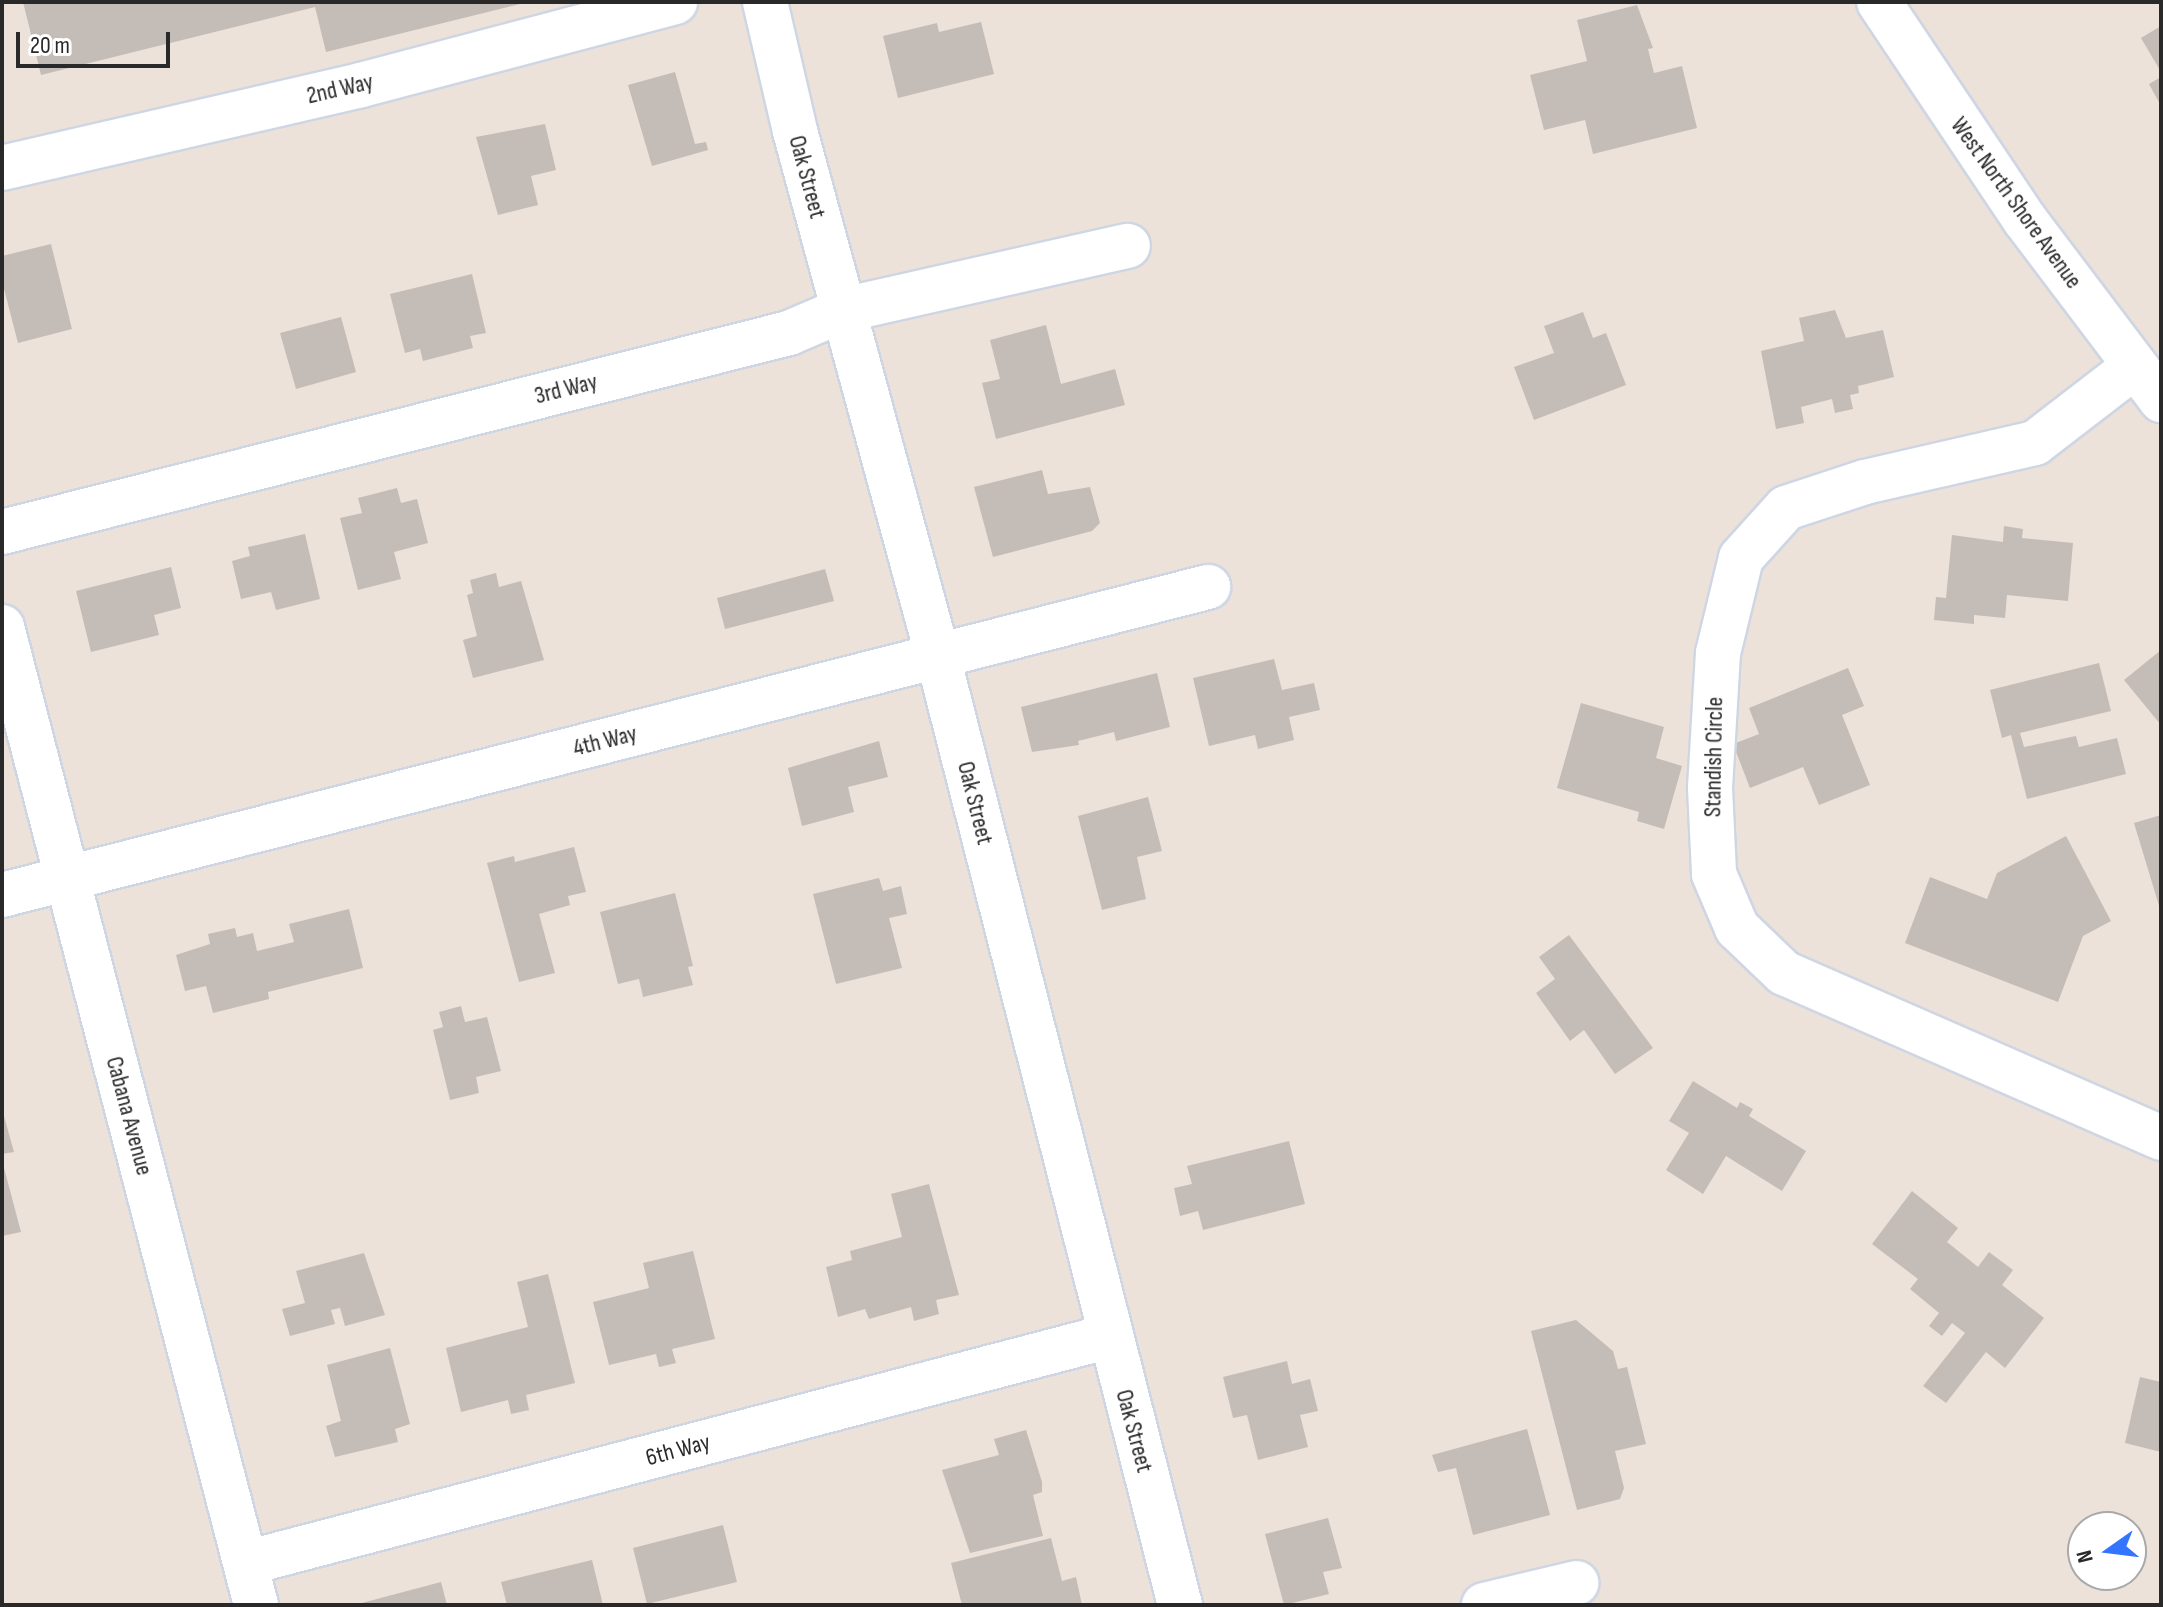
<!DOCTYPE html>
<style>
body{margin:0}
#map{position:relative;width:2163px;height:1607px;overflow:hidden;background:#ece2da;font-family:"Sofia Sans Condensed",sans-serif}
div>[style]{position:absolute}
.building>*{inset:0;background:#c4bcb7}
.roads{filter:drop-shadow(2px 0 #cfd6e3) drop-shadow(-2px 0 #cfd6e3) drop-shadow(0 2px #cfd6e3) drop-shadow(0 -2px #cfd6e3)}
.minor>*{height:44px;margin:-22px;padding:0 22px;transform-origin:22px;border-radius:22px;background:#fff}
span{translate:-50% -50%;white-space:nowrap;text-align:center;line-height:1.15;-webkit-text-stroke:7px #fff;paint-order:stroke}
.street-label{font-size:24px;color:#292929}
.frame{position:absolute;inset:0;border:4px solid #292929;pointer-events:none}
.north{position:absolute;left:2067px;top:1511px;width:80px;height:80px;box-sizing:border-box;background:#fff;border:2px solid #a9a9a9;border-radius:50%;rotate:256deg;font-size:22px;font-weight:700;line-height:32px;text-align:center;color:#292929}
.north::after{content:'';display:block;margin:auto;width:28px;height:36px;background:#3475ff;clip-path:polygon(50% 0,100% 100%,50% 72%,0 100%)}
.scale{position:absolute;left:16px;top:32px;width:154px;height:36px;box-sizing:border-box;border:4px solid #292929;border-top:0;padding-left:10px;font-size:24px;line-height:28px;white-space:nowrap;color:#292929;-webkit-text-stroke:6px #fff;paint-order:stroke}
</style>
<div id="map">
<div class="building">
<div style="clip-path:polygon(23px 2px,524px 2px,524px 3px,326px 52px,315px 7px,41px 75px)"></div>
<div style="clip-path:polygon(1637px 5px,1653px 48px,1648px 49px,1654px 73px,1682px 66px,1697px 128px,1593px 154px,1585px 120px,1544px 130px,1530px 75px,1587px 61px,1577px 20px)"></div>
<div style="clip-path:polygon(981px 22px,994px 74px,898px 98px,883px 36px,937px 23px,939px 32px)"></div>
<div style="clip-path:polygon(2161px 26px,2161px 72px,2141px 38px)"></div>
<div style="clip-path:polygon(675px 72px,695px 144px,706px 142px,708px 150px,652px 166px,628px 85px)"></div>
<div style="clip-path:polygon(2161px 77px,2161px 106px,2149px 84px)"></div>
<div style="clip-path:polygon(545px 124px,556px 170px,531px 176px,538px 205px,498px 215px,476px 137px)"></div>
<div style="clip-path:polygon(51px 244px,72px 329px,18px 343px,2px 281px,2px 256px)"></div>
<div style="clip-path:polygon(472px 274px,486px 333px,470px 336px,473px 348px,423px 361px,420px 349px,405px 353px,390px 294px)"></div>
<div style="clip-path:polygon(1835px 310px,1846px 338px,1883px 330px,1894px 377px,1858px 386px,1859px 393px,1850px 395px,1853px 409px,1835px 413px,1832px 399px,1801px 407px,1804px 423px,1776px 429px,1761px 351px,1804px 341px,1799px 318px)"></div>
<div style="clip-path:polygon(1583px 312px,1593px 338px,1606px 333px,1626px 385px,1534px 420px,1514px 367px,1554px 353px,1544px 326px)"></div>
<div style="clip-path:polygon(341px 317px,356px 372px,296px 389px,280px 333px)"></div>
<div style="clip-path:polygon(1046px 325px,1061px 384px,1115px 369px,1125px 405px,996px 439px,982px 383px,1000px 379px,990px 340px)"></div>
<div style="clip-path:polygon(1042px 470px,1048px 494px,1090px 487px,1100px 523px,1092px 531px,993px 557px,974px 487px)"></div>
<div style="clip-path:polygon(397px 488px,401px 503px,417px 499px,428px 543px,394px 552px,401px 579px,358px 590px,340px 518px,362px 513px,358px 498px)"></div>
<div style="clip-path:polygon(2004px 526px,2023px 529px,2022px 538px,2073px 543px,2068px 601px,2007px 595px,2005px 618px,1974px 615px,1974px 624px,1934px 620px,1936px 597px,1946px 598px,1952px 535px,2003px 542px)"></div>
<div style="clip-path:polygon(305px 534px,320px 599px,276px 610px,271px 592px,241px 599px,232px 561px,250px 556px,248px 547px)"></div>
<div style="clip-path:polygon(171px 567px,181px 608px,154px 615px,159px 635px,91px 652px,76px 591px)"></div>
<div style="clip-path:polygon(825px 569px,834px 601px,725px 629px,717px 598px)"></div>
<div style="clip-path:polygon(496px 573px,499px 587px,521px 581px,544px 660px,473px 678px,463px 640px,477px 636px,467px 595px,473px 593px,470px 580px)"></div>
<div style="clip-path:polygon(2161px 650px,2161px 725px,2124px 680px)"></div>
<div style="clip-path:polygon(1274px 659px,1282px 690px,1314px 683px,1320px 710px,1289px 717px,1294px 740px,1258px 749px,1255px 735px,1209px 746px,1193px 678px)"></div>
<div style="clip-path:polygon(2099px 663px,2111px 711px,2020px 733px,2024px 747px,2076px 736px,2079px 747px,2117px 738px,2126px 774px,2027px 799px,2011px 735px,2002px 738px,1990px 690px)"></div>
<div style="clip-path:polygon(1848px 668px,1864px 706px,1842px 715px,1870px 785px,1819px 805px,1803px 767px,1750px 788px,1733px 744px,1759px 734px,1749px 708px)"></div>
<div style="clip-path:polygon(1157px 673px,1170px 727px,1116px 741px,1114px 732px,1078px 741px,1079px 745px,1032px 752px,1021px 707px)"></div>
<div style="clip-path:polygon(1581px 703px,1664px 727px,1656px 758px,1682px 766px,1664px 829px,1637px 821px,1639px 812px,1557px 788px)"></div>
<div style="clip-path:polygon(879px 741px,888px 777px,848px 787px,854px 812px,802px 826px,788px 768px)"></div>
<div style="clip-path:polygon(1148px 797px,1162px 851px,1137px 857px,1146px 899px,1102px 910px,1078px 816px)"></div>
<div style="clip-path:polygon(2161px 815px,2161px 909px,2160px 909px,2134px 823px)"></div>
<div style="clip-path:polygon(2066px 836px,2111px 921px,2083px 936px,2058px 1002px,1905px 943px,1930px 877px,1987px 899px,1997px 873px)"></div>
<div style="clip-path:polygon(574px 847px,586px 892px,568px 896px,570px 905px,539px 914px,555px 973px,519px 982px,487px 863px,514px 856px,515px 862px)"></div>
<div style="clip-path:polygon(879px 878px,883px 891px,901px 886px,907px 914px,889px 918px,902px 968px,836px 984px,813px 894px)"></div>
<div style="clip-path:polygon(675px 893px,693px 966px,688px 967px,693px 985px,643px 997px,639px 979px,618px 984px,600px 912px)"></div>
<div style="clip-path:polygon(349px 909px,363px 968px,268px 992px,269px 999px,213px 1013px,206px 986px,185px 991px,176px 955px,210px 944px,208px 934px,235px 928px,237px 937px,253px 933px,257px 951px,294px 942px,289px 924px)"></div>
<div style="clip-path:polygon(1569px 935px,1653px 1048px,1615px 1074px,1584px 1030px,1570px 1041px,1536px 993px,1555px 979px,1539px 957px)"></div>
<div style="clip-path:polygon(461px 1006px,465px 1022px,487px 1017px,501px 1071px,476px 1077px,479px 1093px,450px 1100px,433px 1030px,443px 1027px,439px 1012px)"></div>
<div style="clip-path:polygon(1693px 1081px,1737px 1108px,1740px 1102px,1753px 1109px,1749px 1116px,1806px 1151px,1782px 1191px,1726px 1156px,1703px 1194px,1666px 1170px,1689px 1133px,1669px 1121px)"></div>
<div style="clip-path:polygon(2px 1109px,14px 1152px,2px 1154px)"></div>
<div style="clip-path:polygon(1289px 1141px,1305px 1204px,1203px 1230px,1198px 1211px,1180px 1216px,1174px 1188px,1192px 1184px,1187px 1166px)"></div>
<div style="clip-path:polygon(3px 1164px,21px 1232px,2px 1236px,2px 1165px)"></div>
<div style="clip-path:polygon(929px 1184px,959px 1295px,936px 1300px,939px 1314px,914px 1321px,911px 1307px,869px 1319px,865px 1309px,838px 1317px,826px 1267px,852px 1260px,850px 1251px,902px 1237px,891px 1194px)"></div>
<div style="clip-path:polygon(1912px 1191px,1958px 1228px,1947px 1242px,1978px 1267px,1989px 1252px,2013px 1270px,2002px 1285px,2044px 1318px,2005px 1368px,1986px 1352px,1946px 1403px,1923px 1386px,1965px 1333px,1952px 1323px,1942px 1336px,1929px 1326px,1939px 1313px,1910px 1289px,1918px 1279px,1872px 1244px)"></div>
<div style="clip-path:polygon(693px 1251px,715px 1339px,672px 1349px,676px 1363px,659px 1367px,656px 1354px,609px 1365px,593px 1302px,649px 1288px,643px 1263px)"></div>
<div style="clip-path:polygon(364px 1253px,385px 1315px,345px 1326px,340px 1308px,331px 1310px,335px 1324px,290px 1336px,282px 1309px,305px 1303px,296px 1271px)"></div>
<div style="clip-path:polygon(548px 1274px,575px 1383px,526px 1395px,529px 1410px,511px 1414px,508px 1400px,461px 1412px,446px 1348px,528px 1327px,517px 1282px)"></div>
<div style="clip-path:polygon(1576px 1320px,1613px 1351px,1618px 1369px,1627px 1367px,1646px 1444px,1615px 1451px,1624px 1488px,1620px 1499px,1577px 1510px,1531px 1331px)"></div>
<div style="clip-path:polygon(390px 1348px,410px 1424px,395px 1429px,398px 1442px,335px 1457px,326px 1426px,341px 1421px,327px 1365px)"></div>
<div style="clip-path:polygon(1287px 1361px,1292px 1384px,1310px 1379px,1318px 1411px,1300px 1415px,1308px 1447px,1258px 1460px,1247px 1415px,1233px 1418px,1223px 1377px)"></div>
<div style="clip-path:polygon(2140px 1377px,2161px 1382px,2161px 1452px,2125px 1443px)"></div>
<div style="clip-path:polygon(1527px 1429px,1550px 1515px,1473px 1535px,1456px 1468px,1438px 1472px,1432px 1455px)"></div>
<div style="clip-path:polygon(1026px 1430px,1042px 1482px,1042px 1492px,1033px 1495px,1043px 1536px,970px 1553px,942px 1470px,999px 1455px,994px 1439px)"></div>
<div style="clip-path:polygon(1328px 1518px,1342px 1568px,1323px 1572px,1329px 1594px,1284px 1605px,1265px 1534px)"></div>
<div style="clip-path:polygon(723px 1525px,737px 1582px,647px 1604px,633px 1548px)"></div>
<div style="clip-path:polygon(1051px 1538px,1062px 1581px,1076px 1577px,1082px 1605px,962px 1605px,951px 1563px)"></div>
<div style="clip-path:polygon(592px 1560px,603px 1605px,507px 1605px,501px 1582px)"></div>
<div style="clip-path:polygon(441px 1582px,447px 1605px,358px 1605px,358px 1604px)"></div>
</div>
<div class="roads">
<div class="minor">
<div style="left:765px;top:2px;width:132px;rotate:76.9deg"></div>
<div style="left:795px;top:131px;width:545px;rotate:74.79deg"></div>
<div style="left:938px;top:657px;width:978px;rotate:75.68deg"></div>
<div style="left:1879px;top:2px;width:262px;rotate:56.2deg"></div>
<div style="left:2025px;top:220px;width:226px;rotate:52.9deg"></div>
<div style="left:2px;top:168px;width:368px;rotate:-13deg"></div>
<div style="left:361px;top:85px;width:325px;rotate:-14.8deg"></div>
<div style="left:2135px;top:366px;width:126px;rotate:142.4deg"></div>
<div style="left:2035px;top:443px;width:174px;rotate:167.1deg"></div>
<div style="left:1865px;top:482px;width:83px;rotate:161.8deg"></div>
<div style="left:1786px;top:508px;width:67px;rotate:132deg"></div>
<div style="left:1741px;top:558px;width:98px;rotate:103.6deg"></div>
<div style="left:1718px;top:653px;width:135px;rotate:93.4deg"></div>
<div style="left:1710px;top:788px;width:86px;rotate:87.3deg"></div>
<div style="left:1714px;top:874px;width:59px;rotate:66.9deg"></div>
<div style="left:1737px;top:928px;width:65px;rotate:43.8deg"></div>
<div style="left:1784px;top:973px;width:412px;rotate:23.6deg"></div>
<div style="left:2px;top:532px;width:812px;rotate:-14.19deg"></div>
<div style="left:789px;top:333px;width:59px;rotate:-23.1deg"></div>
<div style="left:843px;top:310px;width:292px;rotate:-12.7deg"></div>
<div style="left:2px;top:627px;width:1010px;rotate:75.44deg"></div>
<div style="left:2px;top:895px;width:1245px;rotate:-14.33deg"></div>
<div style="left:246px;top:1563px;width:893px;rotate:-14.72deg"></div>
<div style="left:1484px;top:1605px;width:95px;rotate:-13.4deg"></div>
</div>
</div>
<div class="street-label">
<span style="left:340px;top:89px;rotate:-13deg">2nd Way</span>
<span style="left:807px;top:177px;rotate:75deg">Oak Street</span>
<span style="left:2016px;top:203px;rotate:54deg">West North Shore Avenue</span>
<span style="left:566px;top:389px;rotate:-14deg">3rd Way</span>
<span style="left:605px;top:741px;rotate:-14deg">4th Way</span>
<span style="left:1714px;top:757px;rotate:-89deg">Standish Circle</span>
<span style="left:975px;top:803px;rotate:76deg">Oak Street</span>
<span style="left:129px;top:1116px;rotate:75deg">Cabana Avenue</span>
<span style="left:1134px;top:1431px;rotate:75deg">Oak Street</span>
<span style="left:678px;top:1450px;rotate:-15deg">6th Way</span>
</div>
<div class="frame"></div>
<div class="north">N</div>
<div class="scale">20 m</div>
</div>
